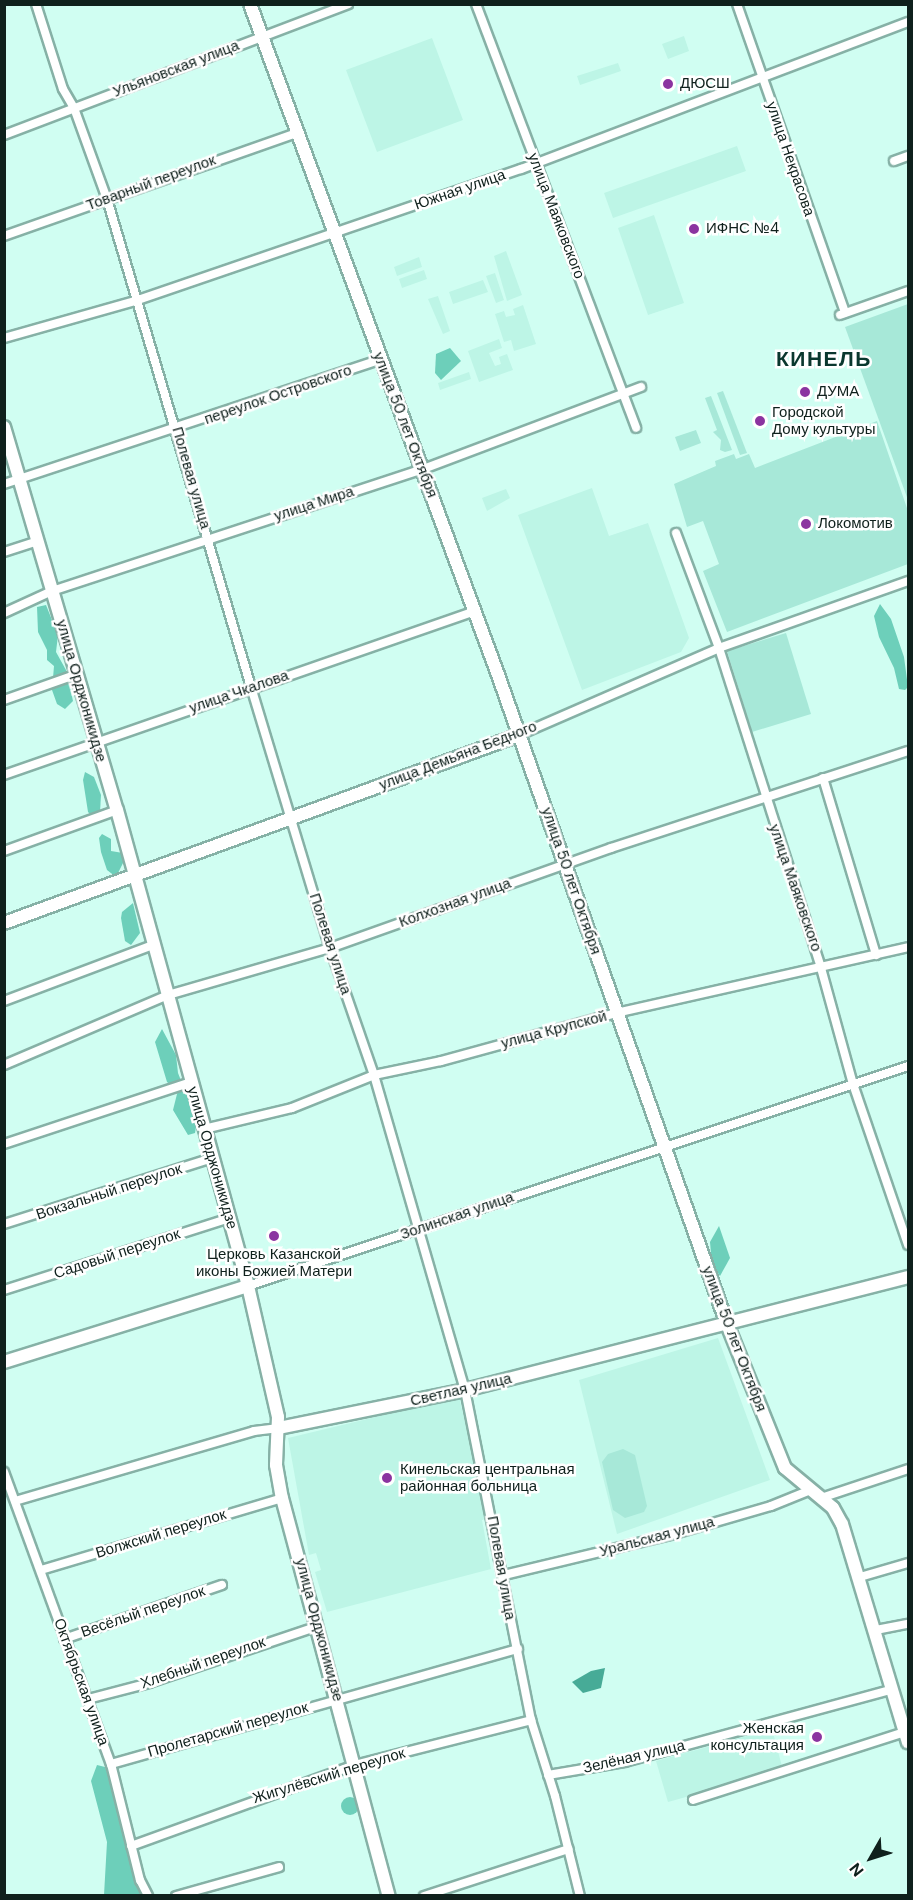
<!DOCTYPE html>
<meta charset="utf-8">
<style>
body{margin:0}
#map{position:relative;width:913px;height:1900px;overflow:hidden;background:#d0fef2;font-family:"DM Sans",sans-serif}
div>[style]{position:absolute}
.built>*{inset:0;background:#bdf5e6}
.green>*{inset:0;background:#a7e8d8}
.forest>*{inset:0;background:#6dcfba}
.round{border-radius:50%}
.water>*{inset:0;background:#47ab97}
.roads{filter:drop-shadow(2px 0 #86b1a6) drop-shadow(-2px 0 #86b1a6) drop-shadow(0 2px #86b1a6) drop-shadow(0 -2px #86b1a6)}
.street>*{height:8px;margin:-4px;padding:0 4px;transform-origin:4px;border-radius:4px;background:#fff}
.secondary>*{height:12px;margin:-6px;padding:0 6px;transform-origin:6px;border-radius:6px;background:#fff}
.dots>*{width:16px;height:16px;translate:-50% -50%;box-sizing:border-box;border:3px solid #fff;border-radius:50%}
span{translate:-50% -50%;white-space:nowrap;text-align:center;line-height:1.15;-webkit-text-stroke:5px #fff;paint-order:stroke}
.street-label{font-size:15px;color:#0f201c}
.poi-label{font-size:15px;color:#0f201c}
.left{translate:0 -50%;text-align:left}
.right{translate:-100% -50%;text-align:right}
.district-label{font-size:21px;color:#0a372e;font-weight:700;letter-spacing:1.5px}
.frame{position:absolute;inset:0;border:6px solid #0f201c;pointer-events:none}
.north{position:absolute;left:841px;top:1828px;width:60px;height:60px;-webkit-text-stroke:4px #fff;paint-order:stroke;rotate:231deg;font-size:16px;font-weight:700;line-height:24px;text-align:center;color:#0f201c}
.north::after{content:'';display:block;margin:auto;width:21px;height:27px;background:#0f201c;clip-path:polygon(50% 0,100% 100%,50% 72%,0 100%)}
</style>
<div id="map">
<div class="built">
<div style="clip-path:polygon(684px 36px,689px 51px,668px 59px,662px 44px)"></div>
<div style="clip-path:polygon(432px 38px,463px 120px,377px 152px,346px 70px)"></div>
<div style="clip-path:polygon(618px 63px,621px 71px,580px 85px,577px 76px)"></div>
<div style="clip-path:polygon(737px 146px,746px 171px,613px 218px,604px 193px)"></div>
<div style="clip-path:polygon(654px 215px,684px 303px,648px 315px,618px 228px)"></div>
<div style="clip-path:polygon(506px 251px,522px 295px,507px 301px,494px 256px)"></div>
<div style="clip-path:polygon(419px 257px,422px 267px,397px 276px,394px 267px)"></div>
<div style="clip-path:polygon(424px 270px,427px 279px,402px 288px,399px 279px)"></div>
<div style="clip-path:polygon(495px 273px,504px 300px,496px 303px,486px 276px)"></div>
<div style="clip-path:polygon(483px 280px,488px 292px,453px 304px,449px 292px)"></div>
<div style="clip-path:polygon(438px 296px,450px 331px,443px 334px,428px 299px)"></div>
<div style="clip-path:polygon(523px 305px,536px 344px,514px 351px,511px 340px,504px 342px,495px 314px,504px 311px,506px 317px,515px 315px,513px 309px)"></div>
<div style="clip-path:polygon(499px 339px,502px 348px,489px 353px,495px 366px,501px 364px,499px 357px,507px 354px,513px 370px,479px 382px,468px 351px)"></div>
<div style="clip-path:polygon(469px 372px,471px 379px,440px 390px,438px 383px)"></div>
<div style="clip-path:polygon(592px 488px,609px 536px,648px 523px,689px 638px,681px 652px,582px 690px,518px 515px)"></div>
<div style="clip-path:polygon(506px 489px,510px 498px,487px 511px,482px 498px)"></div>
<div style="clip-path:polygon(718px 1338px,770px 1480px,617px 1534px,579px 1380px)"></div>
<div style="clip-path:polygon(459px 1397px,488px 1518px,482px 1520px,491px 1569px,327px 1612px,315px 1572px,321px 1570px,316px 1553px,309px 1555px,288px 1438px)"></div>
<div style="clip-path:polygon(772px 1729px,783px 1770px,668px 1802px,656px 1761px)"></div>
</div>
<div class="green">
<div style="clip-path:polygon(908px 304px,908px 500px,845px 327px)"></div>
<div style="clip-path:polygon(723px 391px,747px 453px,740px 455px,717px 393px)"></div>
<div style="clip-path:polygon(711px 396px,732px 450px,725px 452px,720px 450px,721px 440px,713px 432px,717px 430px,705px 398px)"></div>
<div style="clip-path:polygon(877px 421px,908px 511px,908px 564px,727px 632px,703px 571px,719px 564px,703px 521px,687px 527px,674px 484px,716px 466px,715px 461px,734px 454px,736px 459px,749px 454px,755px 468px)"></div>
<div style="clip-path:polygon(696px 430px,701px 443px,680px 451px,675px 437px)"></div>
<div style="clip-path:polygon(786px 633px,811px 714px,752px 732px,727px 651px)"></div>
<div style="clip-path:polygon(623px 1449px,635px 1455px,647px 1506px,644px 1512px,625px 1518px,613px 1510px,602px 1462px,608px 1454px)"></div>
</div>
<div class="forest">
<div style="clip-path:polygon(450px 348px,461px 361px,441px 380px,435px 373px,436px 354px)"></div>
<div style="clip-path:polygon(880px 604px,891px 619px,904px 657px,908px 687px,905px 690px,899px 689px,894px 668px,879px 637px,874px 616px)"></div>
<div style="clip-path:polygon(46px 605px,58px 635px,56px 652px,66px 670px,73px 701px,65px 709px,57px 704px,52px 690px,54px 666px,47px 660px,47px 650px,38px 632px,37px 607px)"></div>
<div style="clip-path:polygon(85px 772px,94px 777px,101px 795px,100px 812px,93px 817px,88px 812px,83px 780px)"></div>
<div style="clip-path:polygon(102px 834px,111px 839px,111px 851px,123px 853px,123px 863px,116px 877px,107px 870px,101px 852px,99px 838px)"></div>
<div style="clip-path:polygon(133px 903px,140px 933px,131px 945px,125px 941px,121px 918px,122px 912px)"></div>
<div style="clip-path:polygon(162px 1029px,176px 1055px,178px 1073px,197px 1121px,195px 1133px,188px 1135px,173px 1110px,178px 1090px,167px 1082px,155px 1042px)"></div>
<div style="clip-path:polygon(719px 1226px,730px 1258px,720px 1276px,712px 1265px,710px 1242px)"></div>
<div style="clip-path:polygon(97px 1765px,105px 1767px,119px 1805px,142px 1895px,104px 1895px,107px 1842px,91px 1781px)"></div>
<div class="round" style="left:341px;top:1797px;width:18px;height:18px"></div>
</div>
<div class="water">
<div style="clip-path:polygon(605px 1668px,601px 1688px,583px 1693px,572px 1682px,591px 1671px)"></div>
</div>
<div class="roads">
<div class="street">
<div style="left:36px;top:4px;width:89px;rotate:72.4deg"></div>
<div style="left:63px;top:89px;width:22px;rotate:60deg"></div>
<div style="left:74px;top:108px;width:97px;rotate:70.1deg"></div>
<div style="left:107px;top:199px;width:509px;rotate:73.56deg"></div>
<div style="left:251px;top:687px;width:273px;rotate:73.2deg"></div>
<div style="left:330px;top:948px;width:134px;rotate:70.9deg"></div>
<div style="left:374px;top:1075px;width:328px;rotate:73.9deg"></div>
<div style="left:465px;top:1390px;width:337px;rotate:78.7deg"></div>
<div style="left:531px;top:1720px;width:80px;rotate:72.5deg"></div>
<div style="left:555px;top:1796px;width:103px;rotate:76deg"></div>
<div style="left:476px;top:4px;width:453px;rotate:69.3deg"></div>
<div style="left:737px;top:4px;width:327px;rotate:70.7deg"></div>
<div style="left:4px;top:135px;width:368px;rotate:-20.8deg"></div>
<div style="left:894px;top:161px;width:15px;rotate:-20deg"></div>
<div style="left:4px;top:236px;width:313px;rotate:-19.4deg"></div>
<div style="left:840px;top:315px;width:72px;rotate:-19.4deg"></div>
<div style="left:4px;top:338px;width:139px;rotate:-15.8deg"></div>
<div style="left:138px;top:300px;width:405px;rotate:-18.9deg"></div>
<div style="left:521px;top:169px;width:414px;rotate:-20.8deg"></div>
<div style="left:4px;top:484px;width:396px;rotate:-18.3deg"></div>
<div style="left:676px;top:533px;width:123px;rotate:69.5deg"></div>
<div style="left:719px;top:648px;width:336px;rotate:72.3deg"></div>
<div style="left:821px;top:968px;width:120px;rotate:74.6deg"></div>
<div style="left:853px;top:1084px;width:170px;rotate:71.1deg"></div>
<div style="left:4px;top:552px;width:35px;rotate:-18deg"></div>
<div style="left:4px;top:613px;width:53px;rotate:-24.6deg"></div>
<div style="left:52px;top:591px;width:391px;rotate:-18.2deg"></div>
<div style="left:423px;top:469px;width:233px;rotate:-20.6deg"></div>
<div style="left:4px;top:700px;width:75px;rotate:-19.4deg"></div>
<div style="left:519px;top:735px;width:218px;rotate:-23.5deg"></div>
<div style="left:719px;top:648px;width:201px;rotate:-19.5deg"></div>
<div style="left:4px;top:775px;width:498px;rotate:-19.2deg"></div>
<div style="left:823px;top:778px;width:185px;rotate:73.3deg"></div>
<div style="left:4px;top:851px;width:120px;rotate:-19.9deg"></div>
<div style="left:4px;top:1001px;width:159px;rotate:-20.6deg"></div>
<div style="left:4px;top:1065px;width:178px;rotate:-23.1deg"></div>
<div style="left:168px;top:995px;width:169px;rotate:-16.2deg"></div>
<div style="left:330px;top:948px;width:298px;rotate:-19.6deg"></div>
<div style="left:611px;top:848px;width:312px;rotate:-18.1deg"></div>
<div style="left:204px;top:1129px;width:90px;rotate:-13.4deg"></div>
<div style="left:292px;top:1108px;width:88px;rotate:-21.9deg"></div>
<div style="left:374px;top:1075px;width:68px;rotate:-11.8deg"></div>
<div style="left:441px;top:1061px;width:181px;rotate:-15.3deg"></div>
<div style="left:616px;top:1013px;width:299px;rotate:-12.7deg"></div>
<div style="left:4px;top:1144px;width:197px;rotate:-18.3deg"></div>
<div style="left:4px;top:1224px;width:218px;rotate:-17.6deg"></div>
<div style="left:248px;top:1286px;width:696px;rotate:-18.43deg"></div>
<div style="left:4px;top:1290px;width:237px;rotate:-17.7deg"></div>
<div style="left:4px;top:1472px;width:311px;rotate:69.9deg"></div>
<div style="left:111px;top:1764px;width:120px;rotate:76deg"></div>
<div style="left:140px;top:1880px;width:18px;rotate:63deg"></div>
<div style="left:821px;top:1498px;width:92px;rotate:-18.4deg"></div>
<div style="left:15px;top:1501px;width:249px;rotate:-16.3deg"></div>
<div style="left:254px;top:1431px;width:25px;rotate:-7deg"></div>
<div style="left:41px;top:1570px;width:252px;rotate:-16.6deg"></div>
<div style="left:504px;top:1575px;width:172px;rotate:-13.5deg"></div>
<div style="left:671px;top:1535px;width:104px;rotate:-16.2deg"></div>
<div style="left:771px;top:1506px;width:40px;rotate:-22deg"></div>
<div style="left:860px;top:1577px;width:50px;rotate:-16.3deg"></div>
<div style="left:876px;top:1630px;width:33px;rotate:-11deg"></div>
<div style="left:64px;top:1639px;width:167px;rotate:-18.9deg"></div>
<div style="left:88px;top:1699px;width:63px;rotate:-14.7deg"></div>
<div style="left:149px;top:1683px;width:178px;rotate:-18.6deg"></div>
<div style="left:111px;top:1764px;width:423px;rotate:-15.8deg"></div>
<div style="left:548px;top:1775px;width:78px;rotate:-9.6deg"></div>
<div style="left:625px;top:1762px;width:278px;rotate:-15.2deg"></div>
<div style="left:693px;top:1800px;width:226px;rotate:-17.8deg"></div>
<div style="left:131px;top:1846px;width:238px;rotate:-19.9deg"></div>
<div style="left:355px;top:1765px;width:182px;rotate:-14.3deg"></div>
<div style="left:176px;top:1896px;width:107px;rotate:-15.7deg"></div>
<div style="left:424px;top:1896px;width:152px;rotate:-18deg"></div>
</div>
<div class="secondary">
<div style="left:250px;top:4px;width:712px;rotate:69.71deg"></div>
<div style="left:497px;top:672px;width:691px;rotate:70.57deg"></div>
<div style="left:727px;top:1324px;width:155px;rotate:68.1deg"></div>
<div style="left:785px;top:1468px;width:62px;rotate:39.8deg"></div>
<div style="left:833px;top:1508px;width:18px;rotate:61deg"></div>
<div style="left:842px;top:1524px;width:228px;rotate:73.2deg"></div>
<div style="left:4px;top:427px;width:399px;rotate:73.6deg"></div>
<div style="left:117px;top:810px;width:494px;rotate:74.6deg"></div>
<div style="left:248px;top:1286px;width:134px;rotate:77.1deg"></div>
<div style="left:278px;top:1417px;width:48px;rotate:92.4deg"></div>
<div style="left:276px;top:1465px;width:34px;rotate:80deg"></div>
<div style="left:282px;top:1498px;width:412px;rotate:75deg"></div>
<div style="left:4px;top:923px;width:548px;rotate:-20.05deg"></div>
<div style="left:4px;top:1362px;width:256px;rotate:-17.3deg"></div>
<div style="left:279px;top:1428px;width:190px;rotate:-11.5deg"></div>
<div style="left:465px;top:1390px;width:457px;rotate:-14.3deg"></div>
</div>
</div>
<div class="dots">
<div style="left:668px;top:84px;background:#8b34a0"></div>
<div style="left:694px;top:229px;background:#8b34a0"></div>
<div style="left:805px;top:392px;background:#8b34a0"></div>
<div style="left:760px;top:421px;background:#8b34a0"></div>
<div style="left:806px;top:524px;background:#8b34a0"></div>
<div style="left:274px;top:1236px;background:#8b34a0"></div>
<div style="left:387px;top:1478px;background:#8b34a0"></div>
<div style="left:817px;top:1737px;background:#8b34a0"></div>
</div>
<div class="street-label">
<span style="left:176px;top:69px;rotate:-21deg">Ульяновская улица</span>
<span style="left:790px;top:159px;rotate:71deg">улица Некрасова</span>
<span style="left:151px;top:183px;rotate:-20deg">Товарный переулок</span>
<span style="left:460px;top:190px;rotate:-19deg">Южная улица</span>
<span style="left:556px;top:216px;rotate:69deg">улица Маяковского</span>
<span style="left:278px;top:395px;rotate:-19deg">переулок Островского</span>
<span style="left:405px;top:425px;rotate:69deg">улица 50 лет Октября</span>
<span style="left:191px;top:478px;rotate:74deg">Полевая улица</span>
<span style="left:314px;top:504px;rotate:-18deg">улица Мира</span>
<span style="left:81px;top:691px;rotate:74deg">улица Орджоникидзе</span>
<span style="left:239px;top:692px;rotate:-19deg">улица Чкалова</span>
<span style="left:458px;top:756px;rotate:-21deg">улица Демьяна Бедного</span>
<span style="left:571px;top:881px;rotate:71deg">улица 50 лет Октября</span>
<span style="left:795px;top:888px;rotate:71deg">улица Маяковского</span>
<span style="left:455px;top:903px;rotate:-20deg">Колхозная улица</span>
<span style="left:330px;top:944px;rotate:72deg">Полевая улица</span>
<span style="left:554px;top:1030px;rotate:-15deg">улица Крупской</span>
<span style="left:212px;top:1158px;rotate:74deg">улица Орджоникидзе</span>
<span style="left:109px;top:1192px;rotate:-18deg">Вокзальный переулок</span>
<span style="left:457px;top:1216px;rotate:-19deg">Золинская улица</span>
<span style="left:117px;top:1254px;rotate:-18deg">Садовый переулок</span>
<span style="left:734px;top:1339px;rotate:69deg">улица 50 лет Октября</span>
<span style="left:461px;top:1390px;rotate:-13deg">Светлая улица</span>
<span style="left:161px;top:1534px;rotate:-17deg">Волжский переулок</span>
<span style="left:657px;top:1537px;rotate:-15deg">Уральская улица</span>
<span style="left:501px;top:1568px;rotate:80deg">Полевая улица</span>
<span style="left:143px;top:1612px;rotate:-19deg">Весёлый переулок</span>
<span style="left:319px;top:1630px;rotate:75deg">улица Орджоникидзе</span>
<span style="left:203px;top:1663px;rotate:-19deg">Хлебный переулок</span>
<span style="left:81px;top:1682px;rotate:70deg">Октябрьская улица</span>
<span style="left:228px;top:1730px;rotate:-16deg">Пролетарский переулок</span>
<span style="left:634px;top:1757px;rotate:-13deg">Зелёная улица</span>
<span style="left:329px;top:1776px;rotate:-17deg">Жигулёвский переулок</span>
</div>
<div class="poi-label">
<span class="left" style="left:680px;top:84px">ДЮСШ</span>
<span class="left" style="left:706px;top:229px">ИФНС №4</span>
<span class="left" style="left:817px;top:392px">ДУМА</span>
<span class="left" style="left:772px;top:421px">Городской<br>Дому культуры</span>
<span class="left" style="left:818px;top:524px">Локомотив</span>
<span style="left:274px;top:1263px">Церковь Казанской<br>иконы Божией Матери</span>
<span class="left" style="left:400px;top:1478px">Кинельская центральная<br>районная больница</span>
<span class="right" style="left:804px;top:1737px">Женская<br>консультация</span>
</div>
<div class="district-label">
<span style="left:824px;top:359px">КИНЕЛЬ</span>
</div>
<div class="frame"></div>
<div class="north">N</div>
</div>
